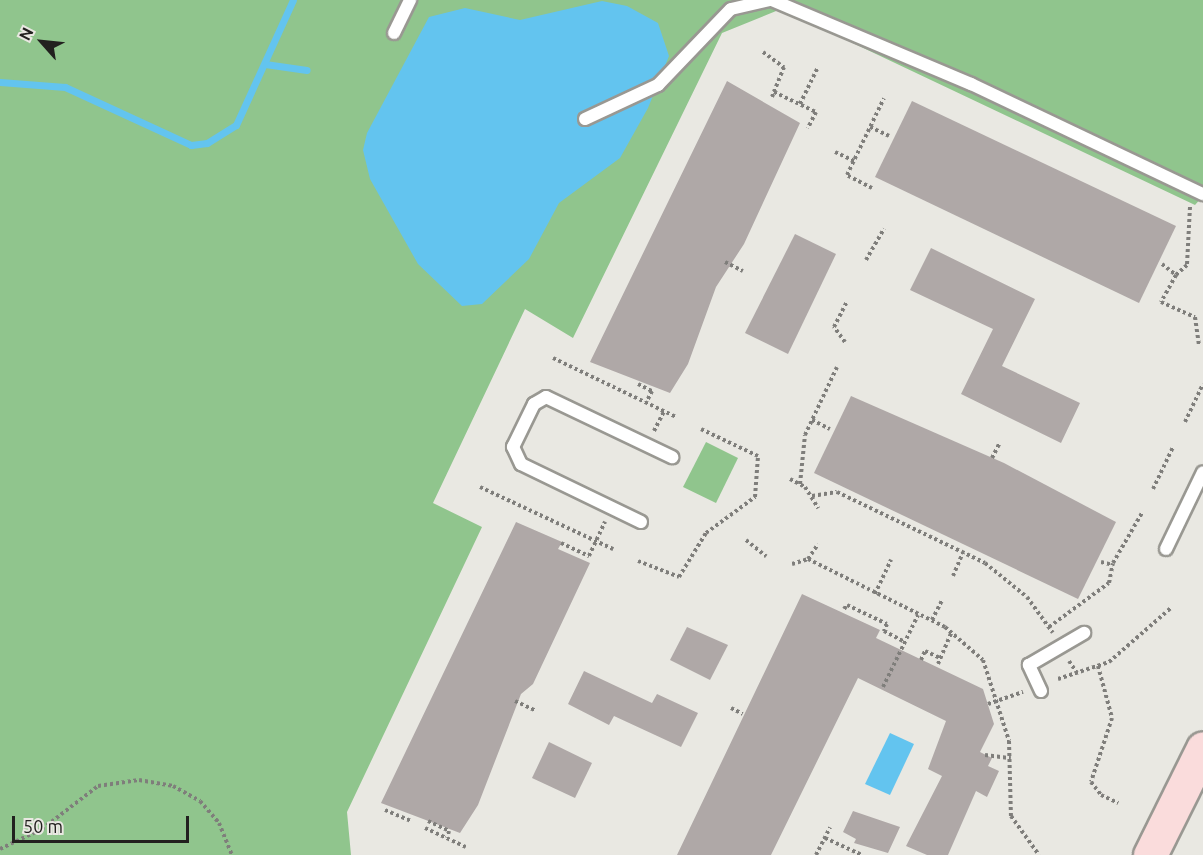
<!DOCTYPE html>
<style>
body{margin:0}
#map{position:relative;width:1203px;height:855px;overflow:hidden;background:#e9e8e2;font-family:Ubuntu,sans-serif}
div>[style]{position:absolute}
.green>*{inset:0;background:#90c58d}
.water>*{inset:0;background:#63c4ef}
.stream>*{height:7px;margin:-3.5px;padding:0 3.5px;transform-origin:3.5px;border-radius:3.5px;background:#63c4ef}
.building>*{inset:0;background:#afa8a7}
.path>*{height:4px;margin-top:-2px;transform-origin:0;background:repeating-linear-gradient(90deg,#7f7e7b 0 3px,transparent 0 6px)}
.roads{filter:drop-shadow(2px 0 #999892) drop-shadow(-2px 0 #999892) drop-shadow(0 2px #999892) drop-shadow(0 -2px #999892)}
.service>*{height:12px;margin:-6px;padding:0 6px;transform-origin:6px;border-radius:6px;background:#fff}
.secondary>*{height:33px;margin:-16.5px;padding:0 16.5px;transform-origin:16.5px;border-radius:16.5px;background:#fadcdc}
span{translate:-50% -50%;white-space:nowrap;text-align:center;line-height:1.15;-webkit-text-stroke:6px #e9e8e2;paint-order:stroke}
.north{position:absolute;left:12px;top:12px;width:60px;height:60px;-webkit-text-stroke:4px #e9e8e2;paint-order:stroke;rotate:297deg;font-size:16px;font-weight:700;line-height:24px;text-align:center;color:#22211f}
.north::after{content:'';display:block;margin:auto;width:21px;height:27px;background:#22211f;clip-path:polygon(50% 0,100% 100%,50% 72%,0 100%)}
.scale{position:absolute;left:12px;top:816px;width:177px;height:27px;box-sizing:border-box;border:3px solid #22211f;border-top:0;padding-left:8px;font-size:18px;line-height:21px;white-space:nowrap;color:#22211f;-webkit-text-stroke:4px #e9e8e2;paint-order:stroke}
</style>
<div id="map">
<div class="green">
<div style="clip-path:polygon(0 0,1203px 0,1203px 196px,1195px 205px,781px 9px,722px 33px,573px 338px,525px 309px,433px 503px,482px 527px,347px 812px,351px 855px,0 855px)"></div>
<div style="clip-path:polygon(706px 442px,738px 458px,716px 503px,683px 487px)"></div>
</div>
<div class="water">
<div style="clip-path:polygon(602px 1px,627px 6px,658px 23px,669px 56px,648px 108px,620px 158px,559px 203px,529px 259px,482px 304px,462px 306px,418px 264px,370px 179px,363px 150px,367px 133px,429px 17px,465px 8px,520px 20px)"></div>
<div style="clip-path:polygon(890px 733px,914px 744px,890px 795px,865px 784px)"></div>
</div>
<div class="stream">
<div style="left:265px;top:64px;width:42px;rotate:8.1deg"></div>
<div style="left:0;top:82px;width:65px;rotate:4.4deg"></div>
<div style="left:65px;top:87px;width:139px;rotate:24.7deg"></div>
<div style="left:191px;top:145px;width:16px;rotate:-7deg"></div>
<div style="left:207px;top:143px;width:34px;rotate:-32deg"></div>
<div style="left:236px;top:125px;width:137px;rotate:-65.5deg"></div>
</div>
<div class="building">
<div style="clip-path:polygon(727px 81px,800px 123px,744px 244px,716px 287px,688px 364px,670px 393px,590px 362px)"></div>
<div style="clip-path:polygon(912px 101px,1176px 226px,1139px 303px,875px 177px)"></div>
<div style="clip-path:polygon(795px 234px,836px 254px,788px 354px,745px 333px)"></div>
<div style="clip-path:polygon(931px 248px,1035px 299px,1002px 366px,1080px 403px,1061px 443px,961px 394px,993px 329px,910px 290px)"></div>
<div style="clip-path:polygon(851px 396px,1004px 463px,1116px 522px,1078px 599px,814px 473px)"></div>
<div style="clip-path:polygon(516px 522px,562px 542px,558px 549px,590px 563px,533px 684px,521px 694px,478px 805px,460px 833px,381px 803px)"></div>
<div style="clip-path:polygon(802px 594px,880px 630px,876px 638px,983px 689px,994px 724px,980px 752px,992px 758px,988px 766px,999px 771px,987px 797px,976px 791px,948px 855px,927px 855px,906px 846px,942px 776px,928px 769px,946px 721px,858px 678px,771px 855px,677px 855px)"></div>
<div style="clip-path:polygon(687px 627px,728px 645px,710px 680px,670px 660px)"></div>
<div style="clip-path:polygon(584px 671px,652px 703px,657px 694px,698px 713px,681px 747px,614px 716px,609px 725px,568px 704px)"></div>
<div style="clip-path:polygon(549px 742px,592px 763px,575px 798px,532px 778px)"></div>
<div style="clip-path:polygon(853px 811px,900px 827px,888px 853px,854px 843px,856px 839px,843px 832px)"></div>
</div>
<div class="path">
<div style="left:763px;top:52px;width:26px;rotate:36deg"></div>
<div style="left:784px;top:67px;width:27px;rotate:112deg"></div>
<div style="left:772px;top:97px;width:5px;rotate:-68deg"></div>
<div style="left:774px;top:92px;width:47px;rotate:25.5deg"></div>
<div style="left:816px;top:112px;width:18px;rotate:117deg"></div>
<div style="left:800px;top:104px;width:39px;rotate:-64deg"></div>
<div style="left:870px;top:127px;width:21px;rotate:25deg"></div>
<div style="left:835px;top:152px;width:21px;rotate:25deg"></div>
<div style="left:872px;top:188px;width:28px;rotate:-153deg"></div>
<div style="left:847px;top:175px;width:85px;rotate:-64.3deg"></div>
<div style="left:1190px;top:207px;width:58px;rotate:93deg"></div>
<div style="left:1187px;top:265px;width:15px;rotate:138deg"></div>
<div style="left:1176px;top:275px;width:31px;rotate:119deg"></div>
<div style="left:1161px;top:302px;width:37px;rotate:24deg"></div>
<div style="left:1195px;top:317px;width:28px;rotate:82deg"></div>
<div style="left:866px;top:260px;width:36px;rotate:-60deg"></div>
<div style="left:725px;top:262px;width:20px;rotate:27deg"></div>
<div style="left:1162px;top:264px;width:18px;rotate:38deg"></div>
<div style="left:845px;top:342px;width:19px;rotate:-126deg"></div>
<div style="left:834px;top:327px;width:29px;rotate:-63deg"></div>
<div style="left:553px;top:358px;width:136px;rotate:25.6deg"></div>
<div style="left:638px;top:384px;width:16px;rotate:27deg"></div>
<div style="left:652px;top:391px;width:13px;rotate:117deg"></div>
<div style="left:812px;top:420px;width:20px;rotate:27deg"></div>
<div style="left:1185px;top:422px;width:42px;rotate:-64.7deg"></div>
<div style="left:654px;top:431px;width:22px;rotate:-63deg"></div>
<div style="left:992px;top:458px;width:16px;rotate:-63deg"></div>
<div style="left:790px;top:479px;width:17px;rotate:28deg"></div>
<div style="left:805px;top:487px;width:25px;rotate:58deg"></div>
<div style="left:800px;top:484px;width:49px;rotate:-84.2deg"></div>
<div style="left:805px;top:435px;width:75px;rotate:-64.8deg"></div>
<div style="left:480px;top:487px;width:147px;rotate:25deg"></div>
<div style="left:1153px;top:489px;width:47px;rotate:-64.5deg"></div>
<div style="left:812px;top:496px;width:25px;rotate:-9deg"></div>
<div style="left:837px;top:492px;width:164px;rotate:25.6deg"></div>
<div style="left:985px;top:563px;width:54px;rotate:39deg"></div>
<div style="left:1027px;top:597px;width:44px;rotate:54.2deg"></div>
<div style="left:746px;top:540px;width:26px;rotate:39deg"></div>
<div style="left:561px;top:543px;width:31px;rotate:25deg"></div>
<div style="left:589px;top:556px;width:38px;rotate:-65deg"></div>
<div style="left:808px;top:559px;width:153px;rotate:26.4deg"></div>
<div style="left:945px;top:627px;width:50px;rotate:41deg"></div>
<div style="left:983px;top:660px;width:85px;rotate:72.2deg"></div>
<div style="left:1009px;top:741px;width:75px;rotate:88.5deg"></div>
<div style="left:1011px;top:816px;width:48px;rotate:54.3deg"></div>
<div style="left:638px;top:561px;width:44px;rotate:21.3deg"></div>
<div style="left:679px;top:577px;width:52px;rotate:-58.5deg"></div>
<div style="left:706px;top:533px;width:61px;rotate:-36.3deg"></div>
<div style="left:755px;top:497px;width:41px;rotate:-85.8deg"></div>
<div style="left:758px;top:456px;width:63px;rotate:-154.7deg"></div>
<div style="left:1101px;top:562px;width:12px;rotate:14deg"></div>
<div style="left:792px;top:564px;width:17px;rotate:-17deg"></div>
<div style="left:808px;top:559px;width:18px;rotate:-56deg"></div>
<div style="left:953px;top:576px;width:26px;rotate:-67deg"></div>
<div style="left:875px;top:594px;width:38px;rotate:-65deg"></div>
<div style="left:844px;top:609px;width:5px;rotate:-53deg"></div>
<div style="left:847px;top:605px;width:44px;rotate:25.4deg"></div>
<div style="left:887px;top:624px;width:8px;rotate:113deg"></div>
<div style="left:884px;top:631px;width:24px;rotate:28deg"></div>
<div style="left:932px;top:620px;width:22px;rotate:-63deg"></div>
<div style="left:1049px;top:627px;width:74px;rotate:-36.3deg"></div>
<div style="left:1109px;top:583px;width:20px;rotate:-79deg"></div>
<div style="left:1113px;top:563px;width:58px;rotate:-59.9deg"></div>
<div style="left:921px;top:660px;width:10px;rotate:-66deg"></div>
<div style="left:925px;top:651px;width:17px;rotate:25deg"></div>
<div style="left:1069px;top:661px;width:14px;rotate:56deg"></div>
<div style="left:938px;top:664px;width:36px;rotate:-67deg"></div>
<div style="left:1098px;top:666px;width:54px;rotate:74.9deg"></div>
<div style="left:1112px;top:718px;width:67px;rotate:108.2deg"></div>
<div style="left:1091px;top:782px;width:16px;rotate:52deg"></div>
<div style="left:1101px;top:795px;width:19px;rotate:25deg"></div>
<div style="left:1058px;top:679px;width:54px;rotate:-18.4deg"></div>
<div style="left:1109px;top:662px;width:82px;rotate:-41.1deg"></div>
<div style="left:883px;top:687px;width:80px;rotate:-64.1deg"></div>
<div style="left:515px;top:701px;width:23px;rotate:25deg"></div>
<div style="left:988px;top:704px;width:37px;rotate:-19deg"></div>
<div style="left:731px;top:708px;width:13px;rotate:27deg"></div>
<div style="left:985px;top:755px;width:26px;rotate:7deg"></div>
<div style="left:385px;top:810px;width:28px;rotate:23deg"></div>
<div style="left:428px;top:821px;width:23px;rotate:25deg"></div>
<div style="left:449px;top:831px;width:7px;rotate:106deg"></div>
<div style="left:425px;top:828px;width:45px;rotate:24.9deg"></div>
<div style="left:825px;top:838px;width:41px;rotate:24.7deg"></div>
<div style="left:0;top:849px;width:47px;rotate:-25.5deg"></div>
<div style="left:42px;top:829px;width:71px;rotate:-37.5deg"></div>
<div style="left:98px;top:786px;width:41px;rotate:-8.3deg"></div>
<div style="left:139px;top:780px;width:35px;rotate:10deg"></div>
<div style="left:173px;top:786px;width:31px;rotate:29deg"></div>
<div style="left:200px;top:801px;width:29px;rotate:49deg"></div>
<div style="left:219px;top:823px;width:35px;rotate:68deg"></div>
<div style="left:816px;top:855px;width:31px;rotate:-63deg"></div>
</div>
<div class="roads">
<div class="service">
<div style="left:772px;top:0;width:216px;rotate:22.9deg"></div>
<div style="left:971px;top:84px;width:257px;rotate:25.4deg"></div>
<div style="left:394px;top:33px;width:37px;rotate:-64deg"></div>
<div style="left:585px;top:119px;width:81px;rotate:-25deg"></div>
<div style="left:658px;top:85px;width:105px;rotate:-46.2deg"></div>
<div style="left:731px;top:9px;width:40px;rotate:-13deg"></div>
<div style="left:641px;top:522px;width:133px;rotate:-154.2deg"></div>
<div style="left:521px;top:464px;width:19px;rotate:-115deg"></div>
<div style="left:513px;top:447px;width:48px;rotate:-64deg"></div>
<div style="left:534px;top:404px;width:14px;rotate:-30deg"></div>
<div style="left:546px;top:397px;width:140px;rotate:25.5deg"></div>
<div style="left:1166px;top:549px;width:85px;rotate:-64.3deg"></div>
<div style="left:1041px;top:691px;width:29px;rotate:-115deg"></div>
<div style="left:1029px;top:665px;width:64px;rotate:-30.2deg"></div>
</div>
<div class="secondary">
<div style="left:1150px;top:855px;width:119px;rotate:-63.6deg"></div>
</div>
</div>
<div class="north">N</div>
<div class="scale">50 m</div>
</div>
